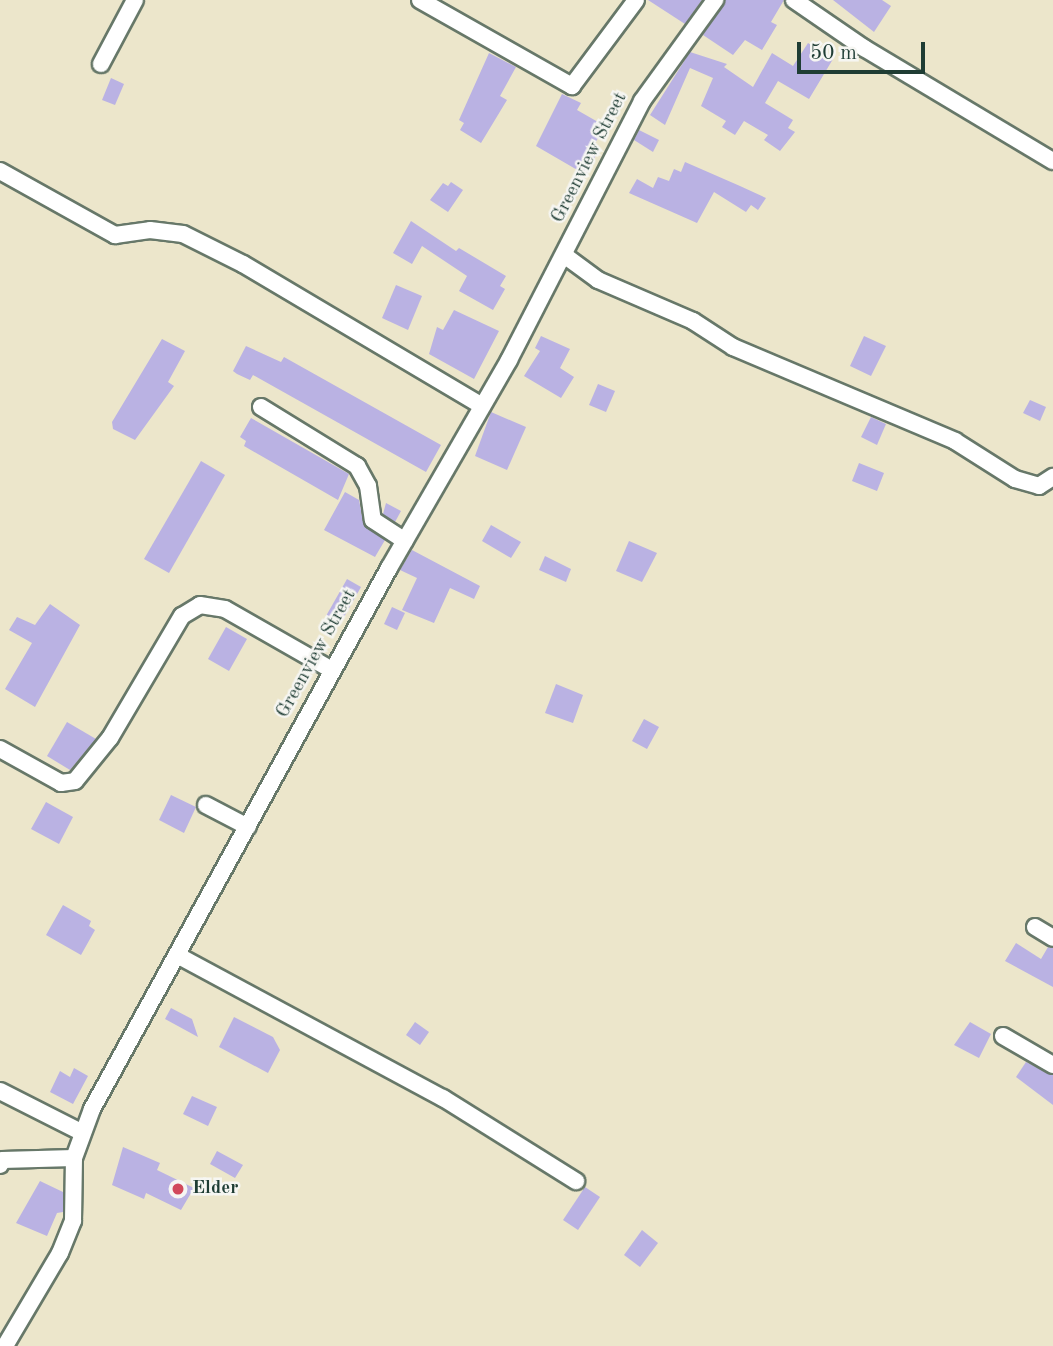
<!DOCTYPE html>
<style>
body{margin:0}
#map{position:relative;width:1053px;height:1346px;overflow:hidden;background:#ece6cb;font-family:"Old Standard TT",serif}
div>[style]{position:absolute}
.building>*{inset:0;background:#bab2e3}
.roads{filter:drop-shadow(2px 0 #677869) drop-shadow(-2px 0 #677869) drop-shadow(0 2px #677869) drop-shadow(0 -2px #677869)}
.minor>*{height:16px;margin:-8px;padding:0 8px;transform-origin:8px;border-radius:8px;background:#fff}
.dots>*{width:19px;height:19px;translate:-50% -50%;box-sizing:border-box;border:4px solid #f6f6f2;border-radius:50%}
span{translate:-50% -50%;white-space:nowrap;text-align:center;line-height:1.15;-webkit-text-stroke:5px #f6f6f2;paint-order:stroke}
.street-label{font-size:19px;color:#1f3d34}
.poi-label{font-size:19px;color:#1f3d34;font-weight:700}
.left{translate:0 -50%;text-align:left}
.scale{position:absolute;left:797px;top:42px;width:128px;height:32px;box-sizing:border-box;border:4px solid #1f3d34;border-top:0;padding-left:9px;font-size:21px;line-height:24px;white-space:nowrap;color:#1f3d34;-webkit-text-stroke:5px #f6f6f2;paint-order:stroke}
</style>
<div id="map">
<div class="building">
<div style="clip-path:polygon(648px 0,702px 0,685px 24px)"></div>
<div style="clip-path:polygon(725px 0,784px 0,771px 22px,777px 25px,762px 50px,745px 40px,733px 55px,703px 35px)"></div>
<div style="clip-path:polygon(833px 0,882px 0,891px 6px,874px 32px)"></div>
<div style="clip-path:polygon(808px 43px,833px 59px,809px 99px,778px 81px,765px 103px,793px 120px,788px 128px,795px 132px,780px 151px,764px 140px,768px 135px,744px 121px,735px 135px,722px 127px,726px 121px,701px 106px,713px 78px,690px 68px,665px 125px,650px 115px,690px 52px,727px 64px,724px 67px,753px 87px,772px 53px,793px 66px)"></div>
<div style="clip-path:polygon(489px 53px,516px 67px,500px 96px,507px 100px,481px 143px,460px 130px,464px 123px,459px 120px)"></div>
<div style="clip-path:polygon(111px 78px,124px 84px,115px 105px,102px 100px)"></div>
<div style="clip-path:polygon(562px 94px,581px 103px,577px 110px,605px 126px,590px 152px,596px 155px,586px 175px,536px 146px)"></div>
<div style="clip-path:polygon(639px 130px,659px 140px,653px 152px,634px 140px)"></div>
<div style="clip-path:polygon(685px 162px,740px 186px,766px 198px,758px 210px,751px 205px,746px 212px,714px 192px,697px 223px,629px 193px,637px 179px,653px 188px,658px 177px,669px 181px,674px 169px,681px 172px)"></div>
<div style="clip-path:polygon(451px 182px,463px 190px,448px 212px,430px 200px,443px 183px,448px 186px)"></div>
<div style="clip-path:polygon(411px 221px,456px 251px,459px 248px,506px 276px,500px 286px,505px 289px,493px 310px,459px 291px,467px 276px,422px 246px,412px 264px,393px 253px)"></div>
<div style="clip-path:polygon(396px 285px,422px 296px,408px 330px,382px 318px)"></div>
<div style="clip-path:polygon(454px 310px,499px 331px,474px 379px,429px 354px,437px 327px,443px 330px)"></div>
<div style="clip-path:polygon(541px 336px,570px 349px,560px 368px,574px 377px,561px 398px,524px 376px,540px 351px,535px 348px)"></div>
<div style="clip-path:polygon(864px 336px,886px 346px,871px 376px,850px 366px)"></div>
<div style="clip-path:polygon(162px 339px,185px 351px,168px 382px,174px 386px,135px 440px,113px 429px,112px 422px)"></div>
<div style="clip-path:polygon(246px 346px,281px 362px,284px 357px,441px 445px,426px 472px,253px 375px,250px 380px,237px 374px,233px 371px)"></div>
<div style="clip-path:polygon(598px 384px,615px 391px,606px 412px,589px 405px)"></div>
<div style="clip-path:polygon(1030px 400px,1046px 407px,1040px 421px,1023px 413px)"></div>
<div style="clip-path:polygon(491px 412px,526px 427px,507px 470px,475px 456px)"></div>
<div style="clip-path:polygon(871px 417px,886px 424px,877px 445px,861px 437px)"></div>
<div style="clip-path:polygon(251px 418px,349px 474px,338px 500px,244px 446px,246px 441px,240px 437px)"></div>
<div style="clip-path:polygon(201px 461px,225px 475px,169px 573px,144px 559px)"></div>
<div style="clip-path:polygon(859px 463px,884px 473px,877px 491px,852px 481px)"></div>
<div style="clip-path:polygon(345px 492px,359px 500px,364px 526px,385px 540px,375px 557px,324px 530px)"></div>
<div style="clip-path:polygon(386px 503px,401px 511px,395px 522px,383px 514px)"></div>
<div style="clip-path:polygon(491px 525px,521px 542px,511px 558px,482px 541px)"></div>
<div style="clip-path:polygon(629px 541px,657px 553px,642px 582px,616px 571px)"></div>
<div style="clip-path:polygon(412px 550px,480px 586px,474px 599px,450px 588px,434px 623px,402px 610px,417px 578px,400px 570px)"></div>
<div style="clip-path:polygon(545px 556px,571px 569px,566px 582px,539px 570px)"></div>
<div style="clip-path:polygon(347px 579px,361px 587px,340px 624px,326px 616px)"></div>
<div style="clip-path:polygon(50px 604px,80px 625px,35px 707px,5px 689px,32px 643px,9px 630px,17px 617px,35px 625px)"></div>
<div style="clip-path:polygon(392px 607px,405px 613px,397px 630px,384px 624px)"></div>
<div style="clip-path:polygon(226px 627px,247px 639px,229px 671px,208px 659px)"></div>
<div style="clip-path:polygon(556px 684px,583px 695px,573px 723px,545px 713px)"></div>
<div style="clip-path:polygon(644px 719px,659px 727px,647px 749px,632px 741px)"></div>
<div style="clip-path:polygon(67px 722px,96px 739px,70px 770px,47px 756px)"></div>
<div style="clip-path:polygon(171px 795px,196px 807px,184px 833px,159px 820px)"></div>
<div style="clip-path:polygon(46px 802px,73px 817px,59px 844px,31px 829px)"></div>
<div style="clip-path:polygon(63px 905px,91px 921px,89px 926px,95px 930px,81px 955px,46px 935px)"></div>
<div style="clip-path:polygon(1016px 943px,1041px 959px,1048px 947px,1053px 948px,1053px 987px,1005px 961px)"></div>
<div style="clip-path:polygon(171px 1008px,192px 1019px,198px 1037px,165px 1019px)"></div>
<div style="clip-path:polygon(234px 1017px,273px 1037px,280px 1050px,268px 1073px,219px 1047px)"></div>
<div style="clip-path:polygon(415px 1022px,429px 1032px,420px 1045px,406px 1035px)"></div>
<div style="clip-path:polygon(970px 1022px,991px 1034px,979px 1058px,954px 1045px)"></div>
<div style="clip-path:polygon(1026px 1062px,1053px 1075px,1053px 1105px,1016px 1077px)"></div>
<div style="clip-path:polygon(74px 1068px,88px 1076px,73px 1104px,50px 1092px,60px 1071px,70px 1077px)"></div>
<div style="clip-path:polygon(192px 1096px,217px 1107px,208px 1126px,183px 1114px)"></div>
<div style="clip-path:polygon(123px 1147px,160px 1163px,157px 1170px,194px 1188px,181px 1210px,146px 1193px,144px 1199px,112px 1185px)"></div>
<div style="clip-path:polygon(217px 1151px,243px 1165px,235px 1178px,210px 1164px)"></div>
<div style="clip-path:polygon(40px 1181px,63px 1192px,63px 1212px,57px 1213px,47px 1236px,16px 1223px)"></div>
<div style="clip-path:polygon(585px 1187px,600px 1197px,578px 1230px,563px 1220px)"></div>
<div style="clip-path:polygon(642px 1230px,658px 1243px,640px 1267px,624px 1255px)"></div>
</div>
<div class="roads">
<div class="minor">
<div style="left:420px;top:0;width:175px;rotate:29.5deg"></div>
<div style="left:572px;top:86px;width:107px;rotate:-53.3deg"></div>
<div style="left:794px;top:0;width:85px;rotate:34.4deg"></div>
<div style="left:864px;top:48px;width:220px;rotate:30.9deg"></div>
<div style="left:101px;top:64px;width:72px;rotate:-62deg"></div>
<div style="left:0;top:171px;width:132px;rotate:29.1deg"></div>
<div style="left:115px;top:235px;width:35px;rotate:-8deg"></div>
<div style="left:150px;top:230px;width:33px;rotate:7deg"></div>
<div style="left:183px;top:234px;width:67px;rotate:26.6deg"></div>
<div style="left:243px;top:264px;width:278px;rotate:30.7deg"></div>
<div style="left:564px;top:255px;width:42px;rotate:36.3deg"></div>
<div style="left:598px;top:280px;width:103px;rotate:23.3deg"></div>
<div style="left:693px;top:321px;width:48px;rotate:33deg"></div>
<div style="left:733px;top:347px;width:241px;rotate:22.9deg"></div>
<div style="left:955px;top:441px;width:71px;rotate:32.3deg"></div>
<div style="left:1015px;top:479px;width:25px;rotate:16deg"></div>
<div style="left:1039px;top:486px;width:17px;rotate:-33deg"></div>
<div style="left:261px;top:407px;width:113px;rotate:31.6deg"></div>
<div style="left:357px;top:466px;width:23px;rotate:61deg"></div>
<div style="left:368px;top:486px;width:34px;rotate:82deg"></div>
<div style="left:373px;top:520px;width:38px;rotate:33deg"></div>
<div style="left:0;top:749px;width:70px;rotate:29.1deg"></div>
<div style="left:61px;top:783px;width:14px;rotate:-8deg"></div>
<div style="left:75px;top:781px;width:55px;rotate:-50.9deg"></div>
<div style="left:110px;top:738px;width:142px;rotate:-59.5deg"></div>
<div style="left:182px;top:616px;width:21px;rotate:-31deg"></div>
<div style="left:200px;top:605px;width:25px;rotate:9deg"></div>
<div style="left:225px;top:609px;width:123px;rotate:29.7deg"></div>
<div style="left:206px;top:805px;width:47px;rotate:27.6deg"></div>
<div style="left:1035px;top:927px;width:21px;rotate:31deg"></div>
<div style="left:177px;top:955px;width:302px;rotate:28.3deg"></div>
<div style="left:443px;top:1098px;width:157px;rotate:32deg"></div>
<div style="left:1003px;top:1036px;width:58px;rotate:30.1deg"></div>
<div style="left:0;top:1091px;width:91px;rotate:26.8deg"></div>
<div style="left:0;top:1165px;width:5px;rotate:-68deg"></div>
<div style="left:2px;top:1160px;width:72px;rotate:-1.6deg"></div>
<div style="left:5px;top:1346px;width:108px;rotate:-59.4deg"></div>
<div style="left:60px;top:1253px;width:35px;rotate:-68deg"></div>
<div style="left:73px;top:1221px;width:63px;rotate:-89.1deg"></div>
<div style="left:74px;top:1158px;width:52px;rotate:-69.8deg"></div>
<div style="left:92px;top:1109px;width:617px;rotate:-61.23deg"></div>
<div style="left:389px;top:568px;width:240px;rotate:-60deg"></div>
<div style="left:509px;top:360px;width:291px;rotate:-62.8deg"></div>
<div style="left:642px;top:101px;width:125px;rotate:-54.1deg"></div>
</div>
</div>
<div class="dots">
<div style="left:178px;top:1189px;background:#d1495b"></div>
</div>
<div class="street-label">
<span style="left:590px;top:158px;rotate:-63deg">Greenview Street</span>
<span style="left:317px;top:654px;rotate:-61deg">Greenview Street</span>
</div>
<div class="poi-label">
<span class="left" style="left:192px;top:1189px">Elder</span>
</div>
<div class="scale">50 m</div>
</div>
